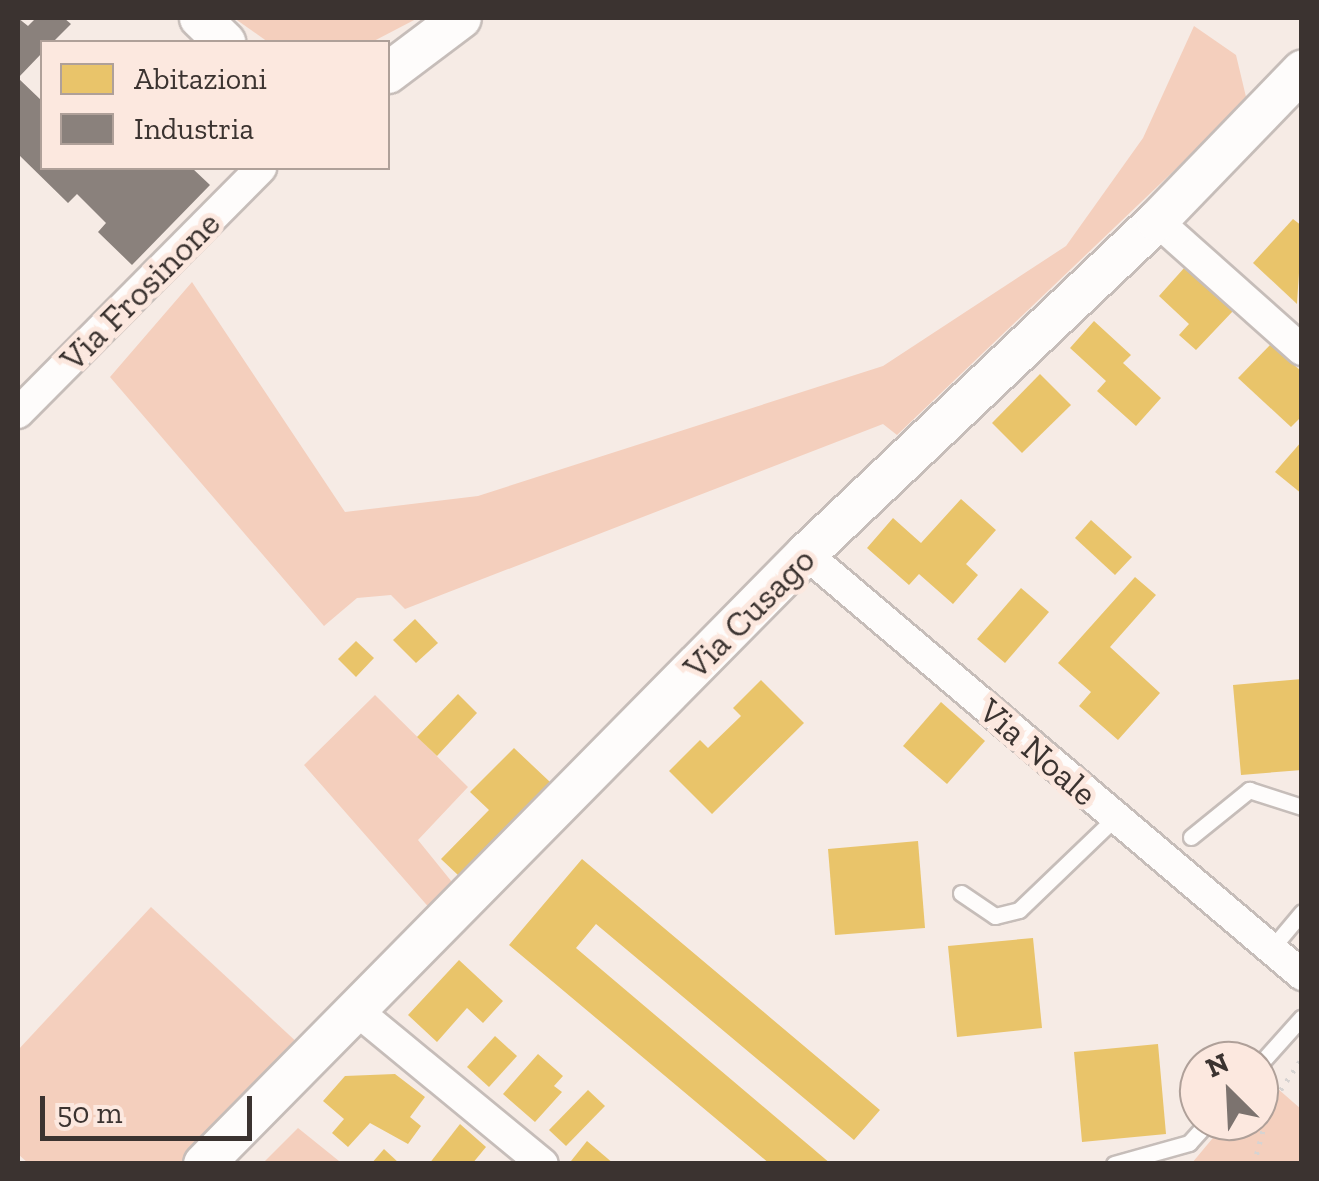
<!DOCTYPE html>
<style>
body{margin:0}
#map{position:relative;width:1319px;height:1181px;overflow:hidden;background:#f6ebe5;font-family:"Zilla Slab",serif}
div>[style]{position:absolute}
.green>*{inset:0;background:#f4cfbd}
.homes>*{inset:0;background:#e9c46a}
.industry>*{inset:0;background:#8a817c}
.path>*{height:5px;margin-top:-2.5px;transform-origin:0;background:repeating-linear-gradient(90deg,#d7d3d1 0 2.5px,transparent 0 10.5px)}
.roads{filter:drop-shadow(2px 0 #c6bdb9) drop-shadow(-2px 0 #c6bdb9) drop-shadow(0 2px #c6bdb9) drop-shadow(0 -2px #c6bdb9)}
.service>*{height:15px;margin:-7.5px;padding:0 7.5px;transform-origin:7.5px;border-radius:7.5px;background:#fefcfb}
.minor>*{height:30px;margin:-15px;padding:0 15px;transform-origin:15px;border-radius:15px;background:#fefcfb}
.tertiary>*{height:40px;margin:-20px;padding:0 20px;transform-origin:20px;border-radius:20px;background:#fefcfb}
span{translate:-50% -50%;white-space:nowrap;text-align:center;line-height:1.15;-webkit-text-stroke:10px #fce8df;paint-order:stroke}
.street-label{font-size:35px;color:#3b3330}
.frame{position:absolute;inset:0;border:20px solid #3b3330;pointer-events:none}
.legend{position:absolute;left:40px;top:40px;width:350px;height:130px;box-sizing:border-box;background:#fce8df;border:2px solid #afa099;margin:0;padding:12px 18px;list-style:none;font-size:30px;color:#3b3330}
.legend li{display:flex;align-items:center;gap:20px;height:50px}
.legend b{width:50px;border:2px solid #afa099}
.north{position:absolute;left:1179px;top:1041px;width:100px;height:100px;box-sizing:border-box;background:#fce8df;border:2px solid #afa099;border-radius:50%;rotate:336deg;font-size:28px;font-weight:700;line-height:40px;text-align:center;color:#3b3330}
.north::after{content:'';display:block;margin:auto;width:35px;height:45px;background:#7c736f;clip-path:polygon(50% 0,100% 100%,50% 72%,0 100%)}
.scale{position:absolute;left:40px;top:1096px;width:212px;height:45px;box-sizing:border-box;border:5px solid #3b3330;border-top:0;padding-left:12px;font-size:30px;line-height:35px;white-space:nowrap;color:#3b3330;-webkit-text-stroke:8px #fce8df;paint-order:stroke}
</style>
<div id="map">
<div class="green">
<div style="clip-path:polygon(234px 18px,418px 18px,372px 42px,268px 42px)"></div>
<div style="clip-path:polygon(1194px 26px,1236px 55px,1247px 101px,897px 435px,883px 424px,405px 609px,391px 595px,357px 598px,324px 626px,110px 377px,192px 282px,345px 512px,478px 496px,883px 366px,1066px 246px,1143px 138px)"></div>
<div style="clip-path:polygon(375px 695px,468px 787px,418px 840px,456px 887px,432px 911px,304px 765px)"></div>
<div style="clip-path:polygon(151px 907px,301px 1046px,184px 1163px,28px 1163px,18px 1154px,18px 1050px)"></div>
<div style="clip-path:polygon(1263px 1076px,1301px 1109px,1301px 1163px,1192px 1163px,1227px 1121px,1259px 1121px)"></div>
<div style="clip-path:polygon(298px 1128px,339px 1161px,263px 1163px)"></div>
</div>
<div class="homes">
<div style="clip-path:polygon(1293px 219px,1302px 226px,1297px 304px,1253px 263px)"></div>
<div style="clip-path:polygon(1185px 267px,1233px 311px,1196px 350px,1179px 335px,1189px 324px,1159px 296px)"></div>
<div style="clip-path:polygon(1094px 321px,1131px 355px,1123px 363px,1161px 398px,1136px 426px,1097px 391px,1106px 381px,1070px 348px)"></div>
<div style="clip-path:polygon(1271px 344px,1302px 372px,1302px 416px,1291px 427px,1238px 378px)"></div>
<div style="clip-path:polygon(1040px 374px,1071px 405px,1022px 453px,992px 423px)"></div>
<div style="clip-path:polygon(1302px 441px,1302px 494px,1275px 472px)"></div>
<div style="clip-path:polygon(961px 499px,996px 530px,966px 564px,978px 575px,953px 604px,919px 574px,909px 585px,867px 548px,893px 518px,921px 543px)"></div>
<div style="clip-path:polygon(1091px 520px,1132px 557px,1115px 575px,1075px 538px)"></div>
<div style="clip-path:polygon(1135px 577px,1156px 595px,1110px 647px,1160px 693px,1118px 740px,1079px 706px,1091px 692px,1058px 663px)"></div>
<div style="clip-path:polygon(1021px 588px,1049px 612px,1005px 663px,977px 639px)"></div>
<div style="clip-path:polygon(415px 619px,438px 643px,416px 663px,393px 640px)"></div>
<div style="clip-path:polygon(356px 641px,374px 658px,356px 677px,338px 659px)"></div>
<div style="clip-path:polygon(1302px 679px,1302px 770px,1241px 775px,1233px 685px)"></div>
<div style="clip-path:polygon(761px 680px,804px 723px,712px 814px,669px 771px,700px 740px,708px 748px,741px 716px,733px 708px)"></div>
<div style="clip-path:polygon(458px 694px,477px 713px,437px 756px,417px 737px)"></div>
<div style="clip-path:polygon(941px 702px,985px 741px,947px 784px,903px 746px)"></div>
<div style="clip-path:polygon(514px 748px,550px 782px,459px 876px,441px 859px,489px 810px,470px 792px)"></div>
<div style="clip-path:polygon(918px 841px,925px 928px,835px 935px,828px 849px)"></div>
<div style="clip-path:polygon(582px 859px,880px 1110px,854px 1140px,596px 924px,576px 948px,831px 1164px,770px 1164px,509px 945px)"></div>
<div style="clip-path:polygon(1033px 938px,1042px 1028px,957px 1037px,948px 946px)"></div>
<div style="clip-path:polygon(459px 960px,503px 1001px,483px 1023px,467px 1008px,437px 1042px,408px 1015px)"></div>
<div style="clip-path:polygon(495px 1036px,517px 1056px,489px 1087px,467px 1067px)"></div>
<div style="clip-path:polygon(1158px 1044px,1166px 1134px,1082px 1142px,1074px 1052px)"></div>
<div style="clip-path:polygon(538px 1054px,563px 1076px,554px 1086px,562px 1092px,535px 1122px,503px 1094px)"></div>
<div style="clip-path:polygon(395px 1074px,425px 1097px,410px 1117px,421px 1126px,408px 1144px,370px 1123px,348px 1147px,332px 1133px,344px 1119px,323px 1101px,345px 1076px)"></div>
<div style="clip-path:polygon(588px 1090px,605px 1106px,566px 1146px,549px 1130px)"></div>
<div style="clip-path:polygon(460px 1124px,486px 1147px,472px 1164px,429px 1164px)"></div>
<div style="clip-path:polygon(587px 1141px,614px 1164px,571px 1161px)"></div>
<div style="clip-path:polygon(384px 1149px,400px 1164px,371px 1164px)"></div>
</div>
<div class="industry">
<div style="clip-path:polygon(18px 18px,28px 26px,36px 18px,64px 18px,71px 24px,53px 42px,42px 42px,42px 53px,18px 78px,42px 101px,42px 168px,192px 168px,210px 185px,132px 265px,98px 232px,106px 223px,77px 194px,68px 203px,18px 154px)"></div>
</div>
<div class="path">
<div style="left:1254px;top:1164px;width:59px;rotate:-75.3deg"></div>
<div style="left:1269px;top:1107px;width:59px;rotate:-56deg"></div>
</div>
<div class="roads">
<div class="service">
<div style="left:1191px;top:837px;width:75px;rotate:-39deg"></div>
<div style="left:1249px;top:790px;width:56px;rotate:17.8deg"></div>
<div style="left:961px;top:893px;width:41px;rotate:34.1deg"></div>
<div style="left:995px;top:916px;width:25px;rotate:-14deg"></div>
<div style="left:1019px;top:910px;width:133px;rotate:-43.8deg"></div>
<div style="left:1271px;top:949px;width:48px;rotate:-50deg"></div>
<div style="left:1259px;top:1065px;width:64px;rotate:-48.1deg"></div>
<div style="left:1114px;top:1164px;width:78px;rotate:-15.6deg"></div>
<div style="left:1189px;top:1143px;width:30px;rotate:-48deg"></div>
</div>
<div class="minor">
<div style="left:1157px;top:221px;width:194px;rotate:41.7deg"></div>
<div style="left:18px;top:413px;width:345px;rotate:-45.2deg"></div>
<div style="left:806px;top:554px;width:651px;rotate:40.32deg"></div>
<div style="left:356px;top:1010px;width:242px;rotate:39.5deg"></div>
</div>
<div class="tertiary">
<div style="left:200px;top:18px;width:35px;rotate:44deg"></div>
<div style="left:388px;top:73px;width:91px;rotate:-37deg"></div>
<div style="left:204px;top:1164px;width:857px;rotate:-45.38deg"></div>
<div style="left:806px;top:554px;width:484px;rotate:-43.5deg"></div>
<div style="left:1157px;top:221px;width:209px;rotate:-46deg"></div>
</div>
</div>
<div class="street-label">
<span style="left:140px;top:291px;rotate:-45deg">Via Frosinone</span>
<span style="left:749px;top:613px;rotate:-45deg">Via Cusago</span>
<span style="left:1038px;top:752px;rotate:41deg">Via Noale</span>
</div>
<div class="frame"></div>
<ul class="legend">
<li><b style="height:28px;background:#e9c46a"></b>Abitazioni</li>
<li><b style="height:28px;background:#8a817c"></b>Industria</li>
</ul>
<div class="north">N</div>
<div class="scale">50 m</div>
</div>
